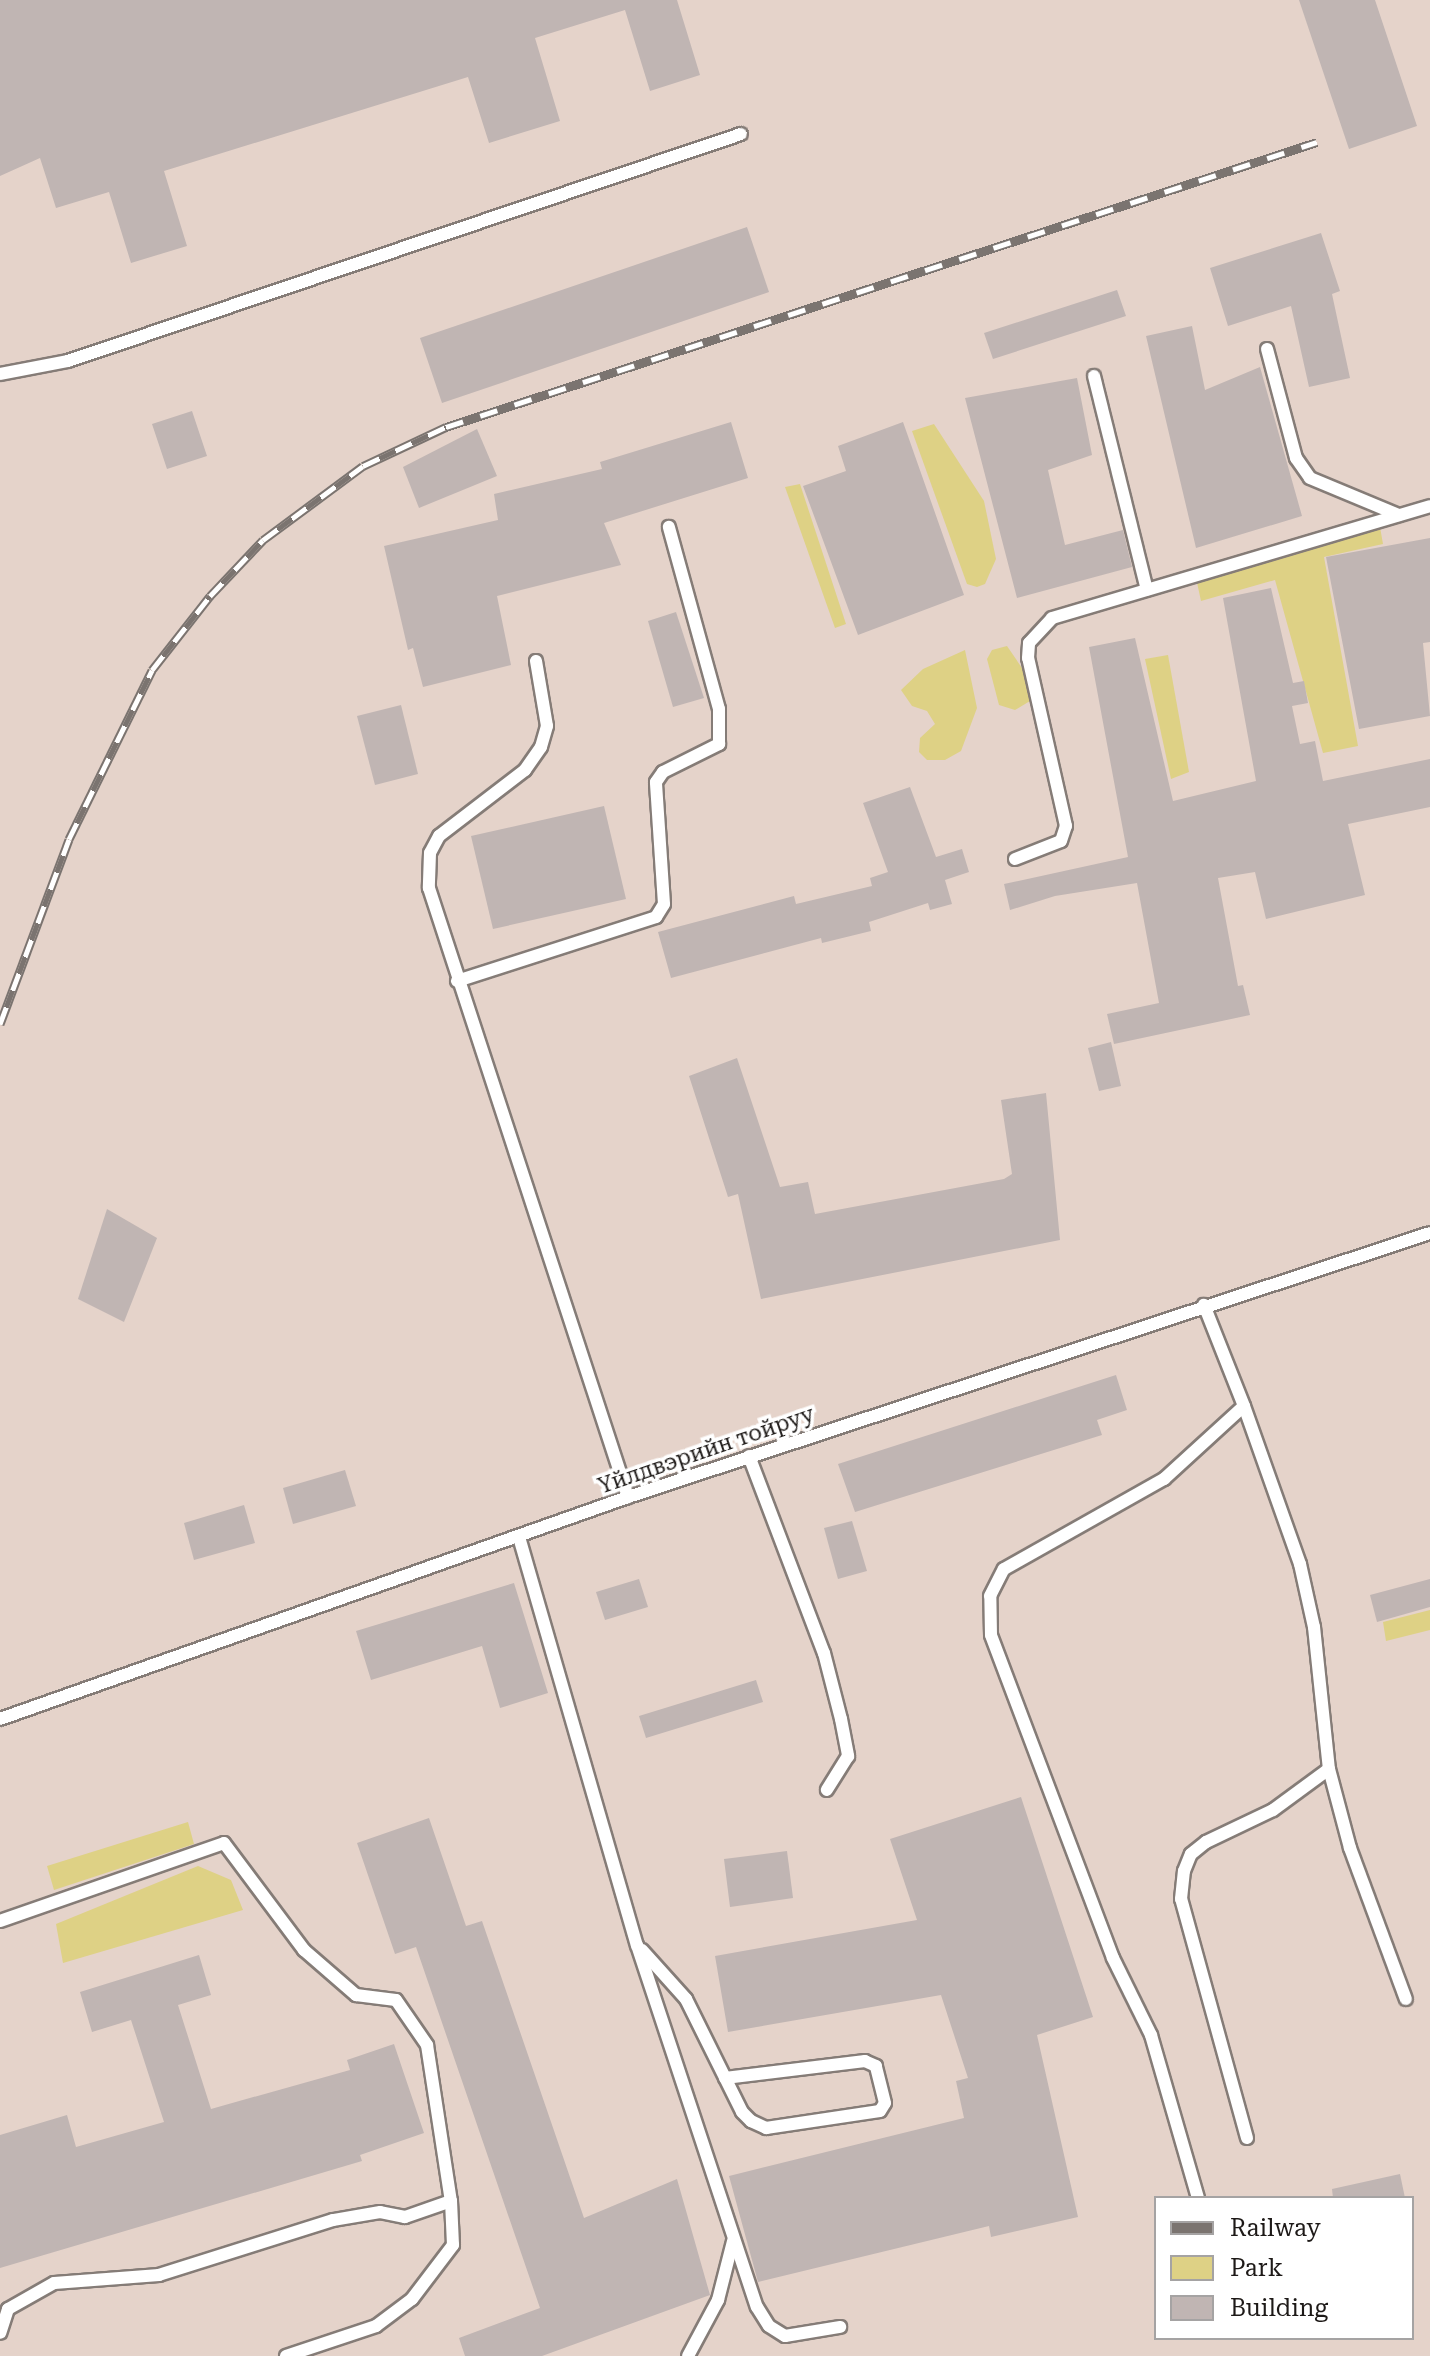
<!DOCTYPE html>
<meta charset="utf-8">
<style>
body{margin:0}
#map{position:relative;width:1430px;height:2356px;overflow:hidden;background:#ebe1db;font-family:"Roboto Serif",serif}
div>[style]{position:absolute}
.built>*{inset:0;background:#e5d3ca}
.green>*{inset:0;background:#ded185}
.building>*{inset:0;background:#c0b5b3}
.roads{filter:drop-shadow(2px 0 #857c77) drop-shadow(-2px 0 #857c77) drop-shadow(0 2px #857c77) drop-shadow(0 -2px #857c77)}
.service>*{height:12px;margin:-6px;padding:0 6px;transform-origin:6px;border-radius:6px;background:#fff}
.rail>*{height:9px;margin-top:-4.5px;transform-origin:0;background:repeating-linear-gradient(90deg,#fff 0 18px,#7b7470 0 36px);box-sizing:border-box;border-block:2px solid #7b7470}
span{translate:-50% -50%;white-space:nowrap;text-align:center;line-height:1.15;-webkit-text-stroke:7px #fff;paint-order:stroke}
.street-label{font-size:22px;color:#1e1a18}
.legend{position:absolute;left:1154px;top:2196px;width:260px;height:144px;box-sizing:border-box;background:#fff;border:2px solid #a5a3a3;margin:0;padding:10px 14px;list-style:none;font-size:24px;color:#1e1a18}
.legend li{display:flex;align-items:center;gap:16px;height:40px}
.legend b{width:40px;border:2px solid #a5a3a3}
</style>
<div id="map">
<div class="built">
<div style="clip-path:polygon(evenodd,0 0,1430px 0,1430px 2356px,0 2356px,0 0,1156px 2198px,1412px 2198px,1412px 2338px,1156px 2338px,1156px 2198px)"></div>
</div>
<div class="green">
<div style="clip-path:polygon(934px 424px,984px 501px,996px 559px,985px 584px,977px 587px,967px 584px,912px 431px)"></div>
<div style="clip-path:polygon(800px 484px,846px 624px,835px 628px,785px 487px)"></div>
<div style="clip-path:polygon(1380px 527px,1383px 544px,1324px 557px,1358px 746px,1323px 753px,1275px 580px,1201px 601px,1196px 578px)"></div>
<div style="clip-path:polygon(1007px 646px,1033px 684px,1030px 701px,1015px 710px,999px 705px,987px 659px,992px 650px)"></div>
<div style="clip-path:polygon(965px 650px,977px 708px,961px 751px,945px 760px,927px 760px,919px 752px,920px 738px,935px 724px,927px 711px,912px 706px,901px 690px,923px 669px)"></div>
<div style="clip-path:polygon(1168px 655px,1189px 772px,1171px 779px,1145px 659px)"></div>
<div style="clip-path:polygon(1430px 1610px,1430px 1630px,1386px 1641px,1383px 1622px)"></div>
<div style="clip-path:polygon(188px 1822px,194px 1844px,54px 1890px,47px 1866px)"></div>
<div style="clip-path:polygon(198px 1866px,231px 1880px,243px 1910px,63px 1963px,56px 1924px)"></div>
</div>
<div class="building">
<div style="clip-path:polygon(0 0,677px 0,700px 75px,650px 91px,625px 10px,535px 38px,560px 121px,489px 143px,468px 77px,164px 171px,187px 246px,131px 263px,109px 192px,56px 208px,40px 158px,0 176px)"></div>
<div style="clip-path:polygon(1299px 0,1375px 0,1417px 126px,1349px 149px)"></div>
<div style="clip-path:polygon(747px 227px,769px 292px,442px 403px,420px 338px)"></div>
<div style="clip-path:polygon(1321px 233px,1340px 291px,1332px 294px,1350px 378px,1309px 387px,1291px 306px,1228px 326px,1210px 268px)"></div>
<div style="clip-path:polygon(1117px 290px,1126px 316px,993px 359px,984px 333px)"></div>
<div style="clip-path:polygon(1192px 326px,1205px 390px,1260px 367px,1302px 516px,1196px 548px,1146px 336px)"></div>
<div style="clip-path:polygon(1077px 378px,1092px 455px,1048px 470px,1065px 545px,1123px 530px,1132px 567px,1017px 598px,965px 398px)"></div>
<div style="clip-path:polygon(192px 411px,207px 456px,167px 469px,152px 424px)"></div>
<div style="clip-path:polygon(731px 422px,748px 478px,604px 523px,621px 565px,497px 596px,511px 665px,423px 687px,413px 648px,408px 650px,384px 546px,498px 520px,494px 494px,602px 469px,600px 462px)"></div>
<div style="clip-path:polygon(903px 422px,964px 595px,858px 635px,803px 486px,846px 471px,838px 446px)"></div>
<div style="clip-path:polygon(477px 429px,497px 476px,419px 508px,403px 467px)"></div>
<div style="clip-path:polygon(1430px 538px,1430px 642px,1423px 643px,1430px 716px,1359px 729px,1326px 557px)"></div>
<div style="clip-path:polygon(1271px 588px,1293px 683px,1304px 681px,1308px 703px,1292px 706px,1300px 744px,1315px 741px,1323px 781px,1430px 759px,1430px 807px,1348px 824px,1365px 895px,1266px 919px,1255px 872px,1218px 878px,1238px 986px,1243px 985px,1250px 1015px,1114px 1044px,1107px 1014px,1159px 1003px,1137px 883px,1055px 896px,1010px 910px,1004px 884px,1128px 857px,1089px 647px,1135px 638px,1173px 801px,1256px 781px,1223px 598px)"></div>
<div style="clip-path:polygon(676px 612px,704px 698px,673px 707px,648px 621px)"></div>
<div style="clip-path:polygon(401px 705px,418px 774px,375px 785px,357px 716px)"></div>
<div style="clip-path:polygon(910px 787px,936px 857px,962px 849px,969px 872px,945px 880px,952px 904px,930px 910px,928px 903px,869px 922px,871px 931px,822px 943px,821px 938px,671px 978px,658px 932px,794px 896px,796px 904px,872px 886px,870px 878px,888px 872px,863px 803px)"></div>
<div style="clip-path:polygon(604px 806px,626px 899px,493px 929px,471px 836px)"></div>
<div style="clip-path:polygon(1111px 1042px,1121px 1086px,1099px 1091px,1088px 1048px)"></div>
<div style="clip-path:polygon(737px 1058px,780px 1187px,808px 1182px,815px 1214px,1004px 1179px,1012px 1174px,1001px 1100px,1046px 1093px,1060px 1240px,761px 1299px,738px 1194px,728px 1197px,689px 1076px)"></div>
<div style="clip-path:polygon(107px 1209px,157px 1238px,124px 1322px,78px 1299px)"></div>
<div style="clip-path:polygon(1116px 1375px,1127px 1410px,1097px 1420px,1102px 1435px,855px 1512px,838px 1464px)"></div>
<div style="clip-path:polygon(345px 1470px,356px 1506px,293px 1524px,283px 1488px)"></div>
<div style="clip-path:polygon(244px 1505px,255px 1543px,194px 1560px,184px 1523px)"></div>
<div style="clip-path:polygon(852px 1521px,867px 1571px,838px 1579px,824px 1528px)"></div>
<div style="clip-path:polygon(639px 1579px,648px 1607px,605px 1620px,596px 1592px)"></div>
<div style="clip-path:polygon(1430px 1579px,1430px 1607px,1377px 1622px,1370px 1595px)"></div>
<div style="clip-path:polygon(514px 1583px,548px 1693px,500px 1708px,482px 1646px,371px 1680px,356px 1631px)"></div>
<div style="clip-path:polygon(756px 1680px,763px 1702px,646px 1738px,639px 1716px)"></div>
<div style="clip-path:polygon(1021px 1797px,1093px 2017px,1037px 2035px,1078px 2217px,991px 2237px,989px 2226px,758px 2282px,729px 2176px,964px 2118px,956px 2081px,968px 2078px,941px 1995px,728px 2032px,715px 1956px,917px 1920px,890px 1839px)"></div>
<div style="clip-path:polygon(429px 1818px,466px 1926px,482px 1921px,584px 2218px,677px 2179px,710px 2295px,542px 2356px,465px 2356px,459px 2338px,540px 2308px,416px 1947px,395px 1954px,357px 1843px)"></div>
<div style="clip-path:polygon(787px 1851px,793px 1898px,730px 1907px,724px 1859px)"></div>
<div style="clip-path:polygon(199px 1955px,211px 1995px,178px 2005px,211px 2109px,350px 2070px,347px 2060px,394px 2044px,424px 2133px,360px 2155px,362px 2161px,0 2268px,0 2135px,67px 2115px,76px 2147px,164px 2122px,131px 2020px,92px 2032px,80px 1992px)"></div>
<div style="clip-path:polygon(1400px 2174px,1405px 2198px,1333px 2198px,1332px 2189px)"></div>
</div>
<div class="roads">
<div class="service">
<div style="left:1267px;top:349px;width:113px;rotate:75.1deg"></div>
<div style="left:1296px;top:458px;width:24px;rotate:55deg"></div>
<div style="left:1310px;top:478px;width:96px;rotate:22.6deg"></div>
<div style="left:0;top:374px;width:69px;rotate:-10.8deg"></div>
<div style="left:68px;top:361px;width:710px;rotate:-18.64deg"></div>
<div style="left:1094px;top:376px;width:220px;rotate:76.1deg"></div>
<div style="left:536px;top:661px;width:66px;rotate:80.4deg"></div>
<div style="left:547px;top:726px;width:22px;rotate:106deg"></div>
<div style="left:541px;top:747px;width:28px;rotate:125deg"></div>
<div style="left:525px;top:770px;width:108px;rotate:142.5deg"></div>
<div style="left:439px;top:836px;width:19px;rotate:118deg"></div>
<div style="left:430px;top:853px;width:35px;rotate:92deg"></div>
<div style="left:429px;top:888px;width:641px;rotate:71.9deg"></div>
<div style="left:1015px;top:859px;width:49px;rotate:-21.4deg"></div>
<div style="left:1061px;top:841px;width:16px;rotate:-72deg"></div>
<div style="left:1066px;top:826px;width:172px;rotate:-102.7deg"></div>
<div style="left:1028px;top:658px;width:15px;rotate:-86deg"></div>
<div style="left:1029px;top:643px;width:34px;rotate:-47deg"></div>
<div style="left:1052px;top:618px;width:394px;rotate:-16.5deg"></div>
<div style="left:457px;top:981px;width:209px;rotate:-17.8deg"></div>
<div style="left:656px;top:917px;width:15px;rotate:-58deg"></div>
<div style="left:664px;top:904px;width:122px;rotate:-93.8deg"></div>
<div style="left:656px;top:782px;width:12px;rotate:-55deg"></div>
<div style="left:663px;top:772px;width:63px;rotate:-26.6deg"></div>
<div style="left:719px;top:744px;width:35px;rotate:-90deg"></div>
<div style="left:719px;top:709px;width:189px;rotate:-105.4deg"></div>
<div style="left:1244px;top:1406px;width:168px;rotate:70.5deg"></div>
<div style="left:1300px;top:1564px;width:65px;rotate:77.5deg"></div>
<div style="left:1314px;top:1627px;width:143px;rotate:84deg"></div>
<div style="left:1329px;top:1769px;width:82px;rotate:75.1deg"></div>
<div style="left:1350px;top:1848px;width:161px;rotate:69.7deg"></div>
<div style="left:749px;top:1456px;width:211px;rotate:69.2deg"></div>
<div style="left:824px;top:1653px;width:68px;rotate:75.6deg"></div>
<div style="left:841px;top:1719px;width:38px;rotate:79deg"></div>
<div style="left:848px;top:1756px;width:40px;rotate:122deg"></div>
<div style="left:519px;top:1537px;width:425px;rotate:73.9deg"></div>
<div style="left:637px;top:1945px;width:381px;rotate:71.7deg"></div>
<div style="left:757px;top:2307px;width:22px;rotate:58deg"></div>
<div style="left:769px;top:2326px;width:19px;rotate:32deg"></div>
<div style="left:785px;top:2336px;width:56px;rotate:-9.3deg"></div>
<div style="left:0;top:1719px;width:666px;rotate:-19.47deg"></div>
<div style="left:628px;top:1497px;width:844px;rotate:-18.22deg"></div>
<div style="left:0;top:1921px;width:237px;rotate:-19.2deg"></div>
<div style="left:224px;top:1843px;width:134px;rotate:53.2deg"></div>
<div style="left:304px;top:1950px;width:69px;rotate:40.9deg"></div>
<div style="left:356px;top:1995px;width:40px;rotate:7.1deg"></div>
<div style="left:396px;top:2000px;width:55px;rotate:55.4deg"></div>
<div style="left:427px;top:2045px;width:158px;rotate:81.3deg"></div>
<div style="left:451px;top:2201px;width:49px;rotate:160.8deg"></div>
<div style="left:405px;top:2217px;width:25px;rotate:-169deg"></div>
<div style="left:380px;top:2212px;width:48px;rotate:170.3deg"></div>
<div style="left:333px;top:2220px;width:182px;rotate:162.5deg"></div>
<div style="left:159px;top:2275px;width:105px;rotate:175.6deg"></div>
<div style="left:54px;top:2283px;width:53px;rotate:150.5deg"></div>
<div style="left:8px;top:2309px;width:25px;rotate:108deg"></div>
<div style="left:642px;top:1950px;width:66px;rotate:48.1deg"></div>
<div style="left:686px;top:1999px;width:126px;rotate:63.6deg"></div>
<div style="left:742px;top:2112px;width:13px;rotate:45deg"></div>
<div style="left:751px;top:2121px;width:17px;rotate:25deg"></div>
<div style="left:766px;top:2128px;width:115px;rotate:-8.5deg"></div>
<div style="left:880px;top:2111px;width:9px;rotate:-58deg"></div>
<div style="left:885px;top:2103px;width:38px;rotate:-104deg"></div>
<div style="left:876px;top:2066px;width:12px;rotate:-156deg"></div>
<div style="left:865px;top:2061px;width:141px;rotate:173.1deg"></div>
<div style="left:1247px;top:2138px;width:248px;rotate:-105.4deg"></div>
<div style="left:1181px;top:1899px;width:28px;rotate:-84deg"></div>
<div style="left:1184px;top:1871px;width:18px;rotate:-68deg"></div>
<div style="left:1191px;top:1854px;width:19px;rotate:-39deg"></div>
<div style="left:1206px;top:1842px;width:74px;rotate:-25.5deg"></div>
<div style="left:1273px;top:1810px;width:69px;rotate:-36.2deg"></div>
<div style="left:1198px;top:2198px;width:170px;rotate:-106.1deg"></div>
<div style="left:1151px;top:2035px;width:86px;rotate:-116.3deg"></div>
<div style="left:1113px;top:1958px;width:345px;rotate:-110.7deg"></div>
<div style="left:991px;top:1635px;width:39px;rotate:-91deg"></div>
<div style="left:990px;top:1596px;width:30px;rotate:-63deg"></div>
<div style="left:1004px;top:1569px;width:184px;rotate:-29.4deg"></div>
<div style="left:1164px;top:1479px;width:108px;rotate:-42.4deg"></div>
<div style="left:1244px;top:1406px;width:109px;rotate:-111.6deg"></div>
<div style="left:286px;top:2356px;width:95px;rotate:-18.4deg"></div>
<div style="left:376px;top:2326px;width:45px;rotate:-36.9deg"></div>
<div style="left:412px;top:2299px;width:68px;rotate:-52.8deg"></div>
<div style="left:453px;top:2245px;width:44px;rotate:-92.6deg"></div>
<div style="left:688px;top:2356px;width:64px;rotate:-61.8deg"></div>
<div style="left:718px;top:2300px;width:61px;rotate:-75.7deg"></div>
</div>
</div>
<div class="rail">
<div style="left:0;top:1024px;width:197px;rotate:-69.5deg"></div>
<div style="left:69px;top:839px;width:188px;rotate:-63.8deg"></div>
<div style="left:152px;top:670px;width:94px;rotate:-51.9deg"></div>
<div style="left:210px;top:596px;width:77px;rotate:-46.6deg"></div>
<div style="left:263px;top:540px;width:124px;rotate:-36.5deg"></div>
<div style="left:363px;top:466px;width:92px;rotate:-25.2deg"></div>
<div style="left:446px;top:427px;width:916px;rotate:-18.12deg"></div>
</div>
<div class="street-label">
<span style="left:706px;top:1450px;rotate:-19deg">Үйлдвэрийн тойруу</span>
</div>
<ul class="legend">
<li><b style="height:10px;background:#7b7470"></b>Railway</li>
<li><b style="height:22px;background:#ded185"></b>Park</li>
<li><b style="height:22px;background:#c0b5b3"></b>Building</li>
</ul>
</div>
